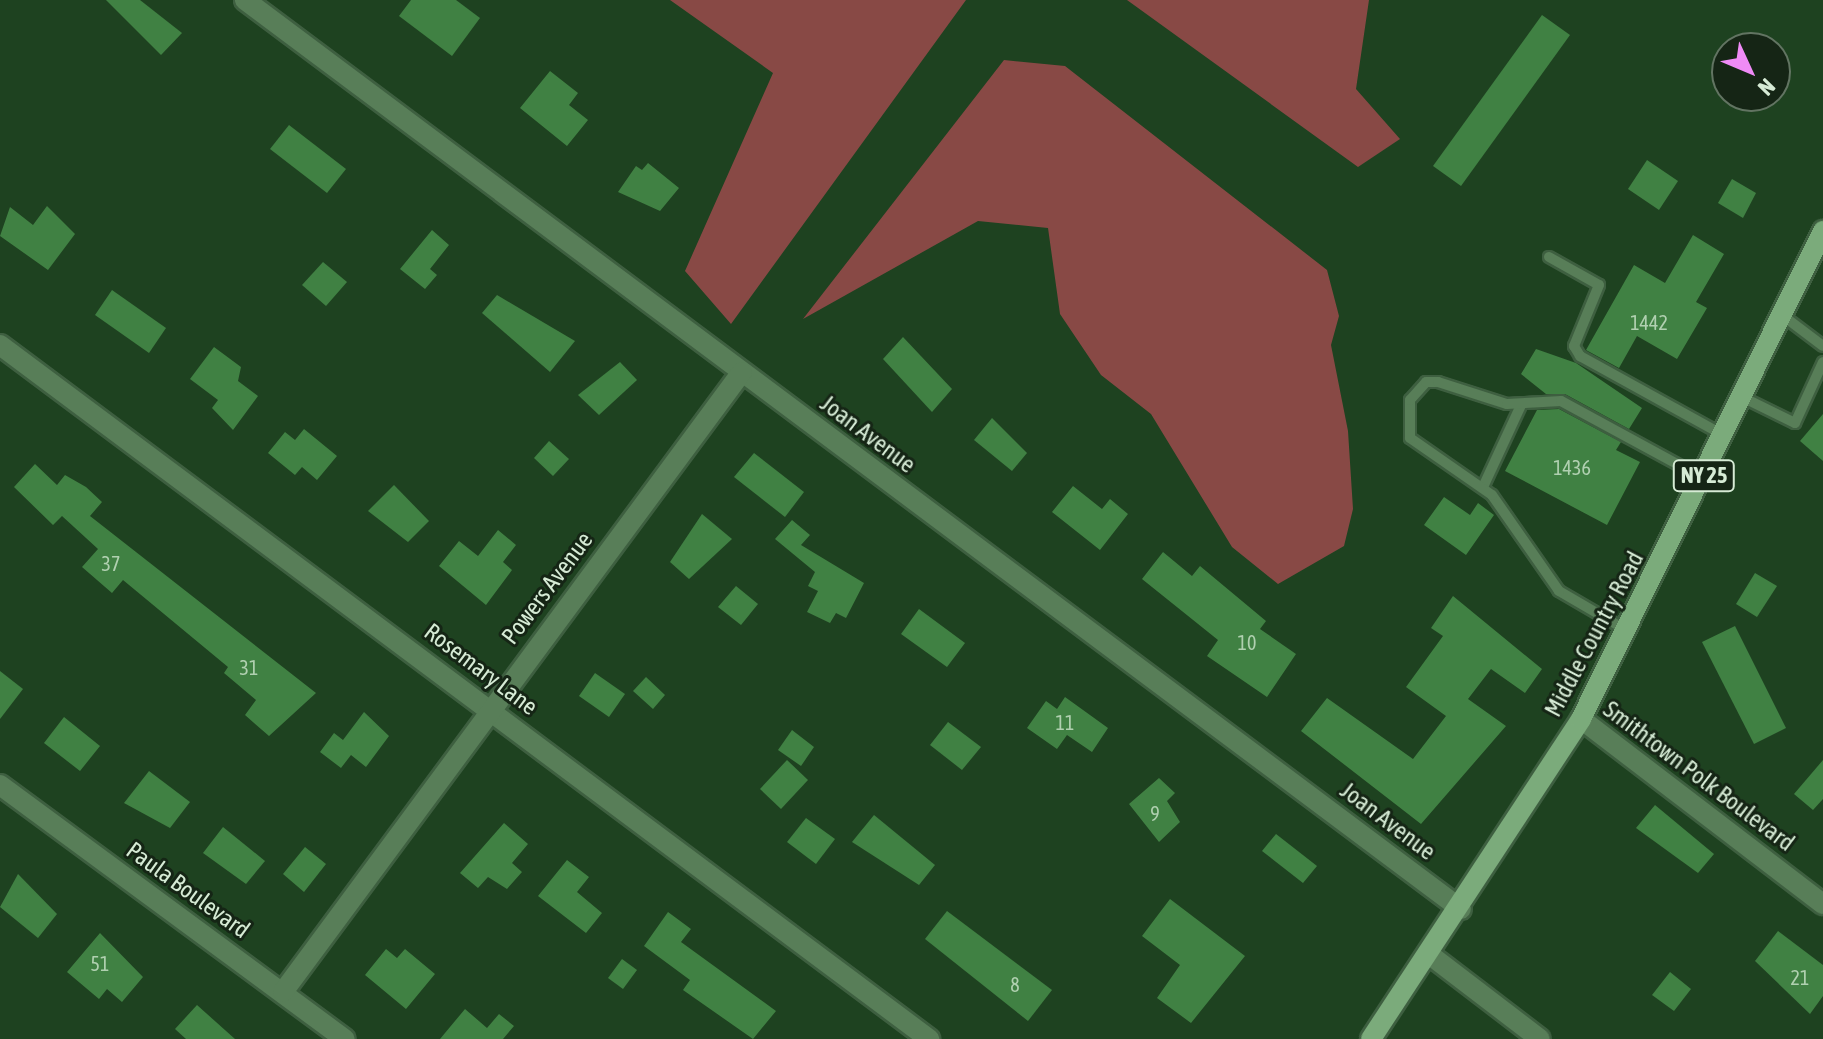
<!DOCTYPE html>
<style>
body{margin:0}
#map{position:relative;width:1823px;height:1039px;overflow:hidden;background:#1e4220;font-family:"Asap Condensed",sans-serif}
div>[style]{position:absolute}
.green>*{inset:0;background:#884945}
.building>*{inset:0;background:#408143}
.roads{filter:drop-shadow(2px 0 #3e5f40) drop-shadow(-2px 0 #3e5f40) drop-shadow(0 2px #3e5f40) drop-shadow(0 -2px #3e5f40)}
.lane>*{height:10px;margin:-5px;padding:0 5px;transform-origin:5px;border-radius:5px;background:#587e58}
.street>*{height:20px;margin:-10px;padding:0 10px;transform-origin:10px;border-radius:10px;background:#587e58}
.secondary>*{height:20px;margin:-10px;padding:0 10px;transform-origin:10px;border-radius:10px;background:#587e58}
.primary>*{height:20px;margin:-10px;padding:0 10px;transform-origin:10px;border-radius:10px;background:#7bab7b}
span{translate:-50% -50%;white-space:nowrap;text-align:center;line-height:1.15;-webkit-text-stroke:6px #152515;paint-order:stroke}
.number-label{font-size:20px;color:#b0d0b0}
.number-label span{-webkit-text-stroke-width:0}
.shield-label span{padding:2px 6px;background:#152515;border:2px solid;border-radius:6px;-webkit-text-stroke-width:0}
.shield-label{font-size:22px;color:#d6ebd5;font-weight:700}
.street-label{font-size:24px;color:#d6ebd5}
.north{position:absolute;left:1711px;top:32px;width:80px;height:80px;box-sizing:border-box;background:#152515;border:2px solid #627462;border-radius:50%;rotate:134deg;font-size:22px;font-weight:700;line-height:32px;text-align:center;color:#d6ebd5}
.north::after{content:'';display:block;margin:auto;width:28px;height:36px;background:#ef8bf6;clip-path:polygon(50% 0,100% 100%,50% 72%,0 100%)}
</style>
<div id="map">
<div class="green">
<div style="clip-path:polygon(670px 0,966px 0,731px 324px,685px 271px,773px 73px)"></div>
<div style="clip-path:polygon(1127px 0,1369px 0,1356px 89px,1400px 139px,1358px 167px)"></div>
<div style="clip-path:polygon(1004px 60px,1065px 66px,1327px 270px,1339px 316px,1331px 345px,1348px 431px,1353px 509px,1344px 546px,1278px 584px,1232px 547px,1151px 414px,1101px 375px,1060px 314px,1048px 228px,978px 221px,803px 319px)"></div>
</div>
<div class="building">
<div style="clip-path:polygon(106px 0,140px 0,182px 33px,161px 55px)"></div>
<div style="clip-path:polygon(411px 0,456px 0,480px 18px,452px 56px,399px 16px)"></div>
<div style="clip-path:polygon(1542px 15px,1570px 35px,1461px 186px,1433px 166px)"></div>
<div style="clip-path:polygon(550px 71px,578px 93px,569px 105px,588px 120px,567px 146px,520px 108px)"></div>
<div style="clip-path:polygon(289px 125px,346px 169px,327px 193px,270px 149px)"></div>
<div style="clip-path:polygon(1647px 160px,1678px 181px,1659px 210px,1628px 189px)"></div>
<div style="clip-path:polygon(648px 163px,679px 188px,660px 211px,618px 192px,636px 166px,642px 170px)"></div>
<div style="clip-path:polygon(1732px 179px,1756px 193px,1743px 218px,1718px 203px)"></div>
<div style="clip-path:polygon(47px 206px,75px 234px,48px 270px,0 236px,10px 207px,33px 225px)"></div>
<div style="clip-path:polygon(432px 230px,449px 245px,430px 269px,437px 275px,425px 289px,400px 269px)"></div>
<div style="clip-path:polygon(1693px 235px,1724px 254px,1696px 302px,1707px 308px,1677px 359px,1637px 336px,1619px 368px,1586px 350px,1634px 265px,1665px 283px)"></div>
<div style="clip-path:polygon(323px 262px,347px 282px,326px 306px,302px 285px)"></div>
<div style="clip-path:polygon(112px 290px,166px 328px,149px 353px,95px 315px)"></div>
<div style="clip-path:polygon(497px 295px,575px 341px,550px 372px,482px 313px)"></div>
<div style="clip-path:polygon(903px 337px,952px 389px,932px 412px,883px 359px)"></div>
<div style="clip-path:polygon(214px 347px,241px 367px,238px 381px,258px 396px,233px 430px,212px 408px,218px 400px,190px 379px)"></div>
<div style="clip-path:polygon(1536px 349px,1576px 363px,1642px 408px,1629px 429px,1565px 394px,1546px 394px,1521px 374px)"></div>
<div style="clip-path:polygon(620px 362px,637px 380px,599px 415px,578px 395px)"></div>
<div style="clip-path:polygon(1559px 409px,1621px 442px,1616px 450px,1640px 462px,1607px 525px,1505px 471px,1537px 410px)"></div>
<div style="clip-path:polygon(1823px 414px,1823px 461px,1800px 441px)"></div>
<div style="clip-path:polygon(992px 418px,1027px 453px,1012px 471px,974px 440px)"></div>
<div style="clip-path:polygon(304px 429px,337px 456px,317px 480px,302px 467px,295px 475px,268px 453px,285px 432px,295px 440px)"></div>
<div style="clip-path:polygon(549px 441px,569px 459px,553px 476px,534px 458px)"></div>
<div style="clip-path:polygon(754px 453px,804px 492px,785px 517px,734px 477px)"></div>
<div style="clip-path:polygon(35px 464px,57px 485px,65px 475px,86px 487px,102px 502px,90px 516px,316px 693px,269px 736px,245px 715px,256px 700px,224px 673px,228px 667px,123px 580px,112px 593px,82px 567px,98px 549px,62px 516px,53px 525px,14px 487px)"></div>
<div style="clip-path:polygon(394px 485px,429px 521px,408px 542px,368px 511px)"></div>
<div style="clip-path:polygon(1073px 486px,1102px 509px,1110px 499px,1128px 514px,1100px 550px,1052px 512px)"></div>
<div style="clip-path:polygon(1444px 497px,1470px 515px,1478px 503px,1494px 515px,1466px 555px,1424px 525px)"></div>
<div style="clip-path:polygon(702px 514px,732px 539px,689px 579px,670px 562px)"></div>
<div style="clip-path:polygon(792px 520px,810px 535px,801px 545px,864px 583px,846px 618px,836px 613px,830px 623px,807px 612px,818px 591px,808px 586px,815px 572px,775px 539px)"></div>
<div style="clip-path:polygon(498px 530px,516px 545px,503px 562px,512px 570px,486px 605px,439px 566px,459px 541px,478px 556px)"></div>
<div style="clip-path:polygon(1163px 552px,1192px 576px,1200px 566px,1266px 621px,1260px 629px,1296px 654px,1267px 697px,1207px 656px,1218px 640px,1142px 579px)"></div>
<div style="clip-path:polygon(1755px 573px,1777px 586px,1757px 617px,1736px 604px)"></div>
<div style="clip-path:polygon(736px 586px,758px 604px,741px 625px,718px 607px)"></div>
<div style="clip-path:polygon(1453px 596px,1542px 669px,1525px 693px,1491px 669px,1468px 699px,1506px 726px,1421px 824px,1301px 731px,1327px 698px,1413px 759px,1446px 716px,1406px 687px,1443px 636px,1431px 628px)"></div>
<div style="clip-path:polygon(919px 609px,965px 643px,947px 667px,901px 634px)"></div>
<div style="clip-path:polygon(1735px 626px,1786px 728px,1754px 744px,1702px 642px)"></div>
<div style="clip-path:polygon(0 671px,23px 689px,0 719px)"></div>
<div style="clip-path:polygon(595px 673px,625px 694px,609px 717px,579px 696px)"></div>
<div style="clip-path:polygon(646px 677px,665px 695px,653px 709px,633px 691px)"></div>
<div style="clip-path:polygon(1065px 697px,1108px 728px,1092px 752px,1067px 735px,1057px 749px,1027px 728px,1046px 701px,1057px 709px)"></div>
<div style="clip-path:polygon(364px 712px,389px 736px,366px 767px,351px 755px,341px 768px,320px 752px,334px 733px,343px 740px)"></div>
<div style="clip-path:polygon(64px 717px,100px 746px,80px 771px,44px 743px)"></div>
<div style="clip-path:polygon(948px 722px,981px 747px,962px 770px,930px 745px)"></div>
<div style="clip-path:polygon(792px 730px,814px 747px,801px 766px,778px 750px)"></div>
<div style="clip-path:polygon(787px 760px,808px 780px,781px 809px,760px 789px)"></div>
<div style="clip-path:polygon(1823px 760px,1823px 799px,1813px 810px,1794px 794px)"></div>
<div style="clip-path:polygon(149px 771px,190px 802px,170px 828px,124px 803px)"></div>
<div style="clip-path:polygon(1159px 778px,1175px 793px,1167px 801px,1180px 822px,1159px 842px,1129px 804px)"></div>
<div style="clip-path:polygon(1655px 805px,1714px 854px,1698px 873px,1636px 828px)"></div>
<div style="clip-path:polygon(874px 815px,935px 865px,919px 885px,852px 842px)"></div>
<div style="clip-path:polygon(806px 818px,835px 839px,816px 864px,787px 842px)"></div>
<div style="clip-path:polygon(504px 823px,528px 844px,512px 863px,522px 872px,507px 889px,488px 877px,478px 888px,460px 873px)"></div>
<div style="clip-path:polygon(223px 827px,265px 861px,246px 884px,203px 853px)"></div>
<div style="clip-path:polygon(1276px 834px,1317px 866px,1303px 883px,1262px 851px)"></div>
<div style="clip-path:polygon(305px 847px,326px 864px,304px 892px,283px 874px)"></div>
<div style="clip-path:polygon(567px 860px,589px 877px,577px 892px,602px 913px,586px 933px,538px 896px)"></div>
<div style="clip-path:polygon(18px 874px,57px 914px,38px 938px,0 907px)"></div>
<div style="clip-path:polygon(1170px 899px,1245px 956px,1191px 1023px,1157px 998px,1180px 965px,1142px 936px)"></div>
<div style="clip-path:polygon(947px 911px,1052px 990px,1028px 1021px,925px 939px)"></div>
<div style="clip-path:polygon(668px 912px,691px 929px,681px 942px,776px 1011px,753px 1039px,683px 990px,690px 980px,644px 946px)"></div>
<div style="clip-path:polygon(1778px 931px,1823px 965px,1823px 996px,1810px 1014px,1755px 961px)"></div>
<div style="clip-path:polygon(100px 933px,143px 977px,122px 1002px,107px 989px,99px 999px,67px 972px)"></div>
<div style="clip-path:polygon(386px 949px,397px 958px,405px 949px,435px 974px,406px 1009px,365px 975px)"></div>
<div style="clip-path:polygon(622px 959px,637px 970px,623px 989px,608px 978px)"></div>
<div style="clip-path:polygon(1670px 972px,1691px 989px,1674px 1011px,1652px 995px)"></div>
<div style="clip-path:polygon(197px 1005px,235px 1039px,186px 1039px,175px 1029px)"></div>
<div style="clip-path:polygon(465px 1009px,487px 1028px,499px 1014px,514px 1026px,503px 1039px,440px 1039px)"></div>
</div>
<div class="roads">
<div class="lane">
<div style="left:1549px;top:257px;width:57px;rotate:29.2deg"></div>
<div style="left:1599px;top:285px;width:66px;rotate:112.3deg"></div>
<div style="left:1574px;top:346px;width:12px;rotate:59deg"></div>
<div style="left:1580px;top:356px;width:163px;rotate:28.9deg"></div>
<div style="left:1782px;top:315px;width:51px;rotate:37.1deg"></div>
<div style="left:1742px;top:397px;width:59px;rotate:26.1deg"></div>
<div style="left:1795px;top:423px;width:67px;rotate:-65.3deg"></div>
<div style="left:1483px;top:487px;width:90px;rotate:-65.1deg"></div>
<div style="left:1626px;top:630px;width:78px;rotate:-149.8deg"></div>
<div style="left:1559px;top:591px;width:117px;rotate:-124.9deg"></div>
<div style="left:1492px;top:495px;width:100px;rotate:-145.2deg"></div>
<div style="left:1410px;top:438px;width:38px;rotate:-90deg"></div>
<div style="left:1410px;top:400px;width:24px;rotate:-48deg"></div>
<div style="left:1426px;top:382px;width:12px"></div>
<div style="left:1438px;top:382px;width:72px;rotate:17.7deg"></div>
<div style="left:1507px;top:404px;width:54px;rotate:-3.2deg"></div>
<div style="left:1561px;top:401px;width:159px;rotate:28.5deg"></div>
</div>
<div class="street">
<div style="left:245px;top:0;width:1518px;rotate:36.78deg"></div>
<div style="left:0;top:345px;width:1160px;rotate:36.76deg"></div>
<div style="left:0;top:785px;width:428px;rotate:36.4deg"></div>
<div style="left:1430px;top:955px;width:138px;rotate:37.4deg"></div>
<div style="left:283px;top:992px;width:771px;rotate:-53.49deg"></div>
</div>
<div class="secondary">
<div style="left:1581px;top:719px;width:305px;rotate:37.4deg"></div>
</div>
<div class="primary">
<div style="left:1371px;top:1039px;width:383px;rotate:-56.7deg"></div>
<div style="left:1581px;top:719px;width:545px;rotate:-63.62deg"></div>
</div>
</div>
<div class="number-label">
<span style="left:1649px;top:322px">1442</span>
<span style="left:1572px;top:467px">1436</span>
<span style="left:111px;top:563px">37</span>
<span style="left:1247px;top:642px">10</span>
<span style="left:249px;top:667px">31</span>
<span style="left:1065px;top:722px">11</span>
<span style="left:1155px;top:813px">9</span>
<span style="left:100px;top:963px">51</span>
<span style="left:1800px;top:977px">21</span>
<span style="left:1015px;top:984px">8</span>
</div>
<div class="shield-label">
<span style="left:1704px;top:476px">NY 25</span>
</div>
<div class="street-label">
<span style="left:868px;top:434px;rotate:37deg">Joan Avenue</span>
<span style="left:547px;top:588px;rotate:-53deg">Powers Avenue</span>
<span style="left:1594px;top:634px;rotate:-62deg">Middle Country Road</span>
<span style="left:481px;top:669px;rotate:37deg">Rosemary Lane</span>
<span style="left:1699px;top:776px;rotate:37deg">Smithtown Polk Boulevard</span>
<span style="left:1388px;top:821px;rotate:37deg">Joan Avenue</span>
<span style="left:188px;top:890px;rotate:36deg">Paula Boulevard</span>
</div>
<div class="north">N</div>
</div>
